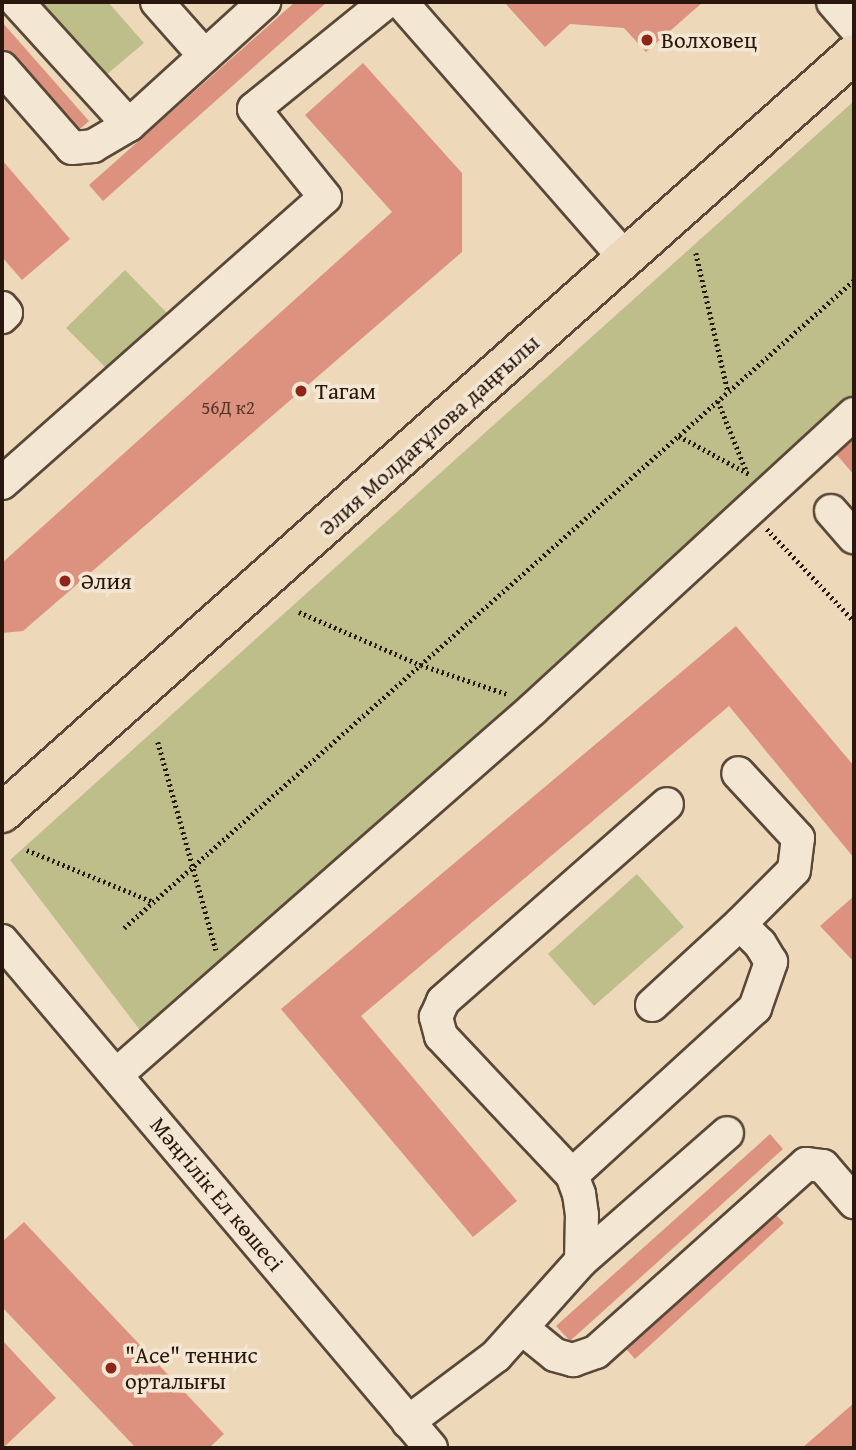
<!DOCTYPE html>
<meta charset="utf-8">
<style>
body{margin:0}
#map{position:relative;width:856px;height:1450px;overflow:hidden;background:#edd9ba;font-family:"Gentium Book Plus",serif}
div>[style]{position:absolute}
.green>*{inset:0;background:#bebe8b}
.building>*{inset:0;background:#dc927f}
.path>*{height:4.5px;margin-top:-2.25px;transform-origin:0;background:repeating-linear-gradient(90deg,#29170d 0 2px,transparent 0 5.5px)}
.roads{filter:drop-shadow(2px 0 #5a4838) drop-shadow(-2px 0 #5a4838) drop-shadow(0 2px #5a4838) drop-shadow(0 -2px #5a4838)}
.minor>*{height:32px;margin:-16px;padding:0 16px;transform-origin:16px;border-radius:16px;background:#f3e6d2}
.major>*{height:38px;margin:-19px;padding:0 19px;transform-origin:19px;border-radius:19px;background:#edd9ba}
.dots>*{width:19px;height:19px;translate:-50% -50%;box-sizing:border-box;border:4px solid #f3e6d2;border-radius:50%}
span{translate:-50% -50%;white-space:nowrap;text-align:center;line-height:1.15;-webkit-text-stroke:7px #f3e6d2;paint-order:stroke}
.number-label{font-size:19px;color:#56362a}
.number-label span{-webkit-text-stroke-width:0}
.poi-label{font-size:23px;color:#29170d}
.left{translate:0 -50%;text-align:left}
.street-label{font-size:23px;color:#29170d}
.frame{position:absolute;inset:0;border:4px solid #29170d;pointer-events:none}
</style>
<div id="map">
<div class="green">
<div style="clip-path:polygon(30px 2px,108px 2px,144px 43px,99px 81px)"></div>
<div style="clip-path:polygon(854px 101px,854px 404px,146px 1038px,10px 860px)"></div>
<div style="clip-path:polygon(125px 270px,168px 314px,109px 371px,66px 328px)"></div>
<div style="clip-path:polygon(637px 874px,684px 927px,594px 1006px,548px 954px)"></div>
</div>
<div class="building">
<div style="clip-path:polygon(295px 2px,327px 2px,103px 201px,89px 185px)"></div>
<div style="clip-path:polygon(504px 2px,703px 2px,646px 52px,624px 28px,570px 24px,545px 47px)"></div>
<div style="clip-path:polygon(2px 22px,89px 121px,72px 136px,2px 56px)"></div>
<div style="clip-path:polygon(363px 63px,462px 173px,462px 252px,23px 631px,2px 633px,2px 563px,392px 212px,305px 115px)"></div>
<div style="clip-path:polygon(2px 160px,70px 239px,22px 280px,2px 257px)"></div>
<div style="clip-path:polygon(854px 429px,854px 475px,831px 448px)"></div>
<div style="clip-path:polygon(736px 626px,854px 766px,854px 858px,729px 706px,361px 1016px,517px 1201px,473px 1237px,281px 1009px)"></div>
<div style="clip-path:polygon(854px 896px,854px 962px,820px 926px)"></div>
<div style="clip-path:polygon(770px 1134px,783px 1149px,570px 1341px,556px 1326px)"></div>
<div style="clip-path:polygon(768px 1207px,784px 1223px,635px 1359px,620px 1342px)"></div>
<div style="clip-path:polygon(24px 1222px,224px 1434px,209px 1448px,136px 1448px,2px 1307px,2px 1242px)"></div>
<div style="clip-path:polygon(2px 1340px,56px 1398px,3px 1448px,2px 1448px)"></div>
<div style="clip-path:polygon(854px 1403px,854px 1448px,802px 1448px)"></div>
</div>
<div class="path">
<div style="left:696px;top:253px;width:143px;rotate:77deg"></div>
<div style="left:718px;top:401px;width:74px;rotate:67.9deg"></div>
<div style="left:679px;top:436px;width:80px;rotate:28.5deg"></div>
<div style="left:767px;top:529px;width:127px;rotate:46.6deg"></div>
<div style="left:299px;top:612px;width:133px;rotate:23.5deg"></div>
<div style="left:421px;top:665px;width:91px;rotate:18.6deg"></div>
<div style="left:158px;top:742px;width:216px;rotate:74.4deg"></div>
<div style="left:27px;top:850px;width:137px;rotate:22.3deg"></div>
<div style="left:124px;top:928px;width:976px;rotate:-41.59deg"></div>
</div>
<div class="roads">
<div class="minor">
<div style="left:17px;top:2px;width:166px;rotate:47.7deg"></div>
<div style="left:129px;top:125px;width:183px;rotate:-42.3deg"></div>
<div style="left:157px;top:2px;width:72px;rotate:48.4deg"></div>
<div style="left:401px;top:2px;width:342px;rotate:48.8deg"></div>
<div style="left:833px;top:2px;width:32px;rotate:49deg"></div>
<div style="left:2px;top:68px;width:106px;rotate:48.8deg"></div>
<div style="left:72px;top:148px;width:21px;rotate:-5deg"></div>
<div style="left:93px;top:146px;width:42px;rotate:-30.3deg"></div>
<div style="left:2px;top:308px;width:6px;rotate:51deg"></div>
<div style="left:6px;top:313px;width:6px;rotate:135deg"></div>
<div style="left:2px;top:483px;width:431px;rotate:-41.5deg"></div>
<div style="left:325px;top:197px;width:113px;rotate:-128.9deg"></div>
<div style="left:254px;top:109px;width:170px;rotate:-39deg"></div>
<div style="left:831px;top:511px;width:35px;rotate:49deg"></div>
<div style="left:2px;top:941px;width:664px;rotate:49.76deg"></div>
<div style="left:652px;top:1005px;width:120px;rotate:-42.6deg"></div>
<div style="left:116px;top:1075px;width:555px;rotate:-41.27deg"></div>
<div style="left:533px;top:709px;width:436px;rotate:-42.6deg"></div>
<div style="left:572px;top:1175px;width:191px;rotate:-133.3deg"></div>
<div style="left:441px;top:1036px;width:20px;rotate:-105deg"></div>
<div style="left:436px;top:1017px;width:17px;rotate:-66deg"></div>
<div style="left:443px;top:1001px;width:298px;rotate:-41.3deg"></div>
<div style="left:581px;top:1261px;width:194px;rotate:-41.2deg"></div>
<div style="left:523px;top:1329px;width:41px;rotate:39.1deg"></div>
<div style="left:555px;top:1355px;width:19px;rotate:16deg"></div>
<div style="left:573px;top:1360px;width:24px;rotate:-19deg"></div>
<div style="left:596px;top:1352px;width:282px;rotate:-41.8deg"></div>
<div style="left:806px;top:1164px;width:17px;rotate:7deg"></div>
<div style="left:823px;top:1166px;width:48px;rotate:49.3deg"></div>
<div style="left:408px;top:1422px;width:110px;rotate:-36.9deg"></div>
<div style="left:496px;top:1356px;width:127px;rotate:-48.2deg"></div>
<div style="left:581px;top:1261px;width:46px;rotate:-88.8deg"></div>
<div style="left:582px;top:1215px;width:21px;rotate:-98deg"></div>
<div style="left:579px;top:1194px;width:20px;rotate:-110deg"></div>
<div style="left:572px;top:1175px;width:248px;rotate:-42.4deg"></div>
<div style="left:755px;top:1008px;width:49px;rotate:-70.8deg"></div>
<div style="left:771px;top:962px;width:21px;rotate:-121deg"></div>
<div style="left:760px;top:944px;width:28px;rotate:-135deg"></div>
<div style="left:740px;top:924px;width:76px;rotate:-45deg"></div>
<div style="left:794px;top:870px;width:32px;rotate:-83deg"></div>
<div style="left:798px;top:838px;width:88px;rotate:-132.7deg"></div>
</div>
<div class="major">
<div style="left:2px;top:813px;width:1141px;rotate:-41.7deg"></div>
</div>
</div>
<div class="dots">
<div style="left:647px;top:40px;background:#8f2418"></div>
<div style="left:301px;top:391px;background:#8f2418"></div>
<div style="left:65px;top:581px;background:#8f2418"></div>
<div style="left:111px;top:1368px;background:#8f2418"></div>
</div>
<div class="number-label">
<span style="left:228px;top:408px">56Д к2</span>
</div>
<div class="poi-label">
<span class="left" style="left:661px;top:40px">Волховец</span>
<span class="left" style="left:315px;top:391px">Тагам</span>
<span class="left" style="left:81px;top:581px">Әлия</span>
<span class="left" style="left:125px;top:1368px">"Ace" теннис<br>орталығы</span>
</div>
<div class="street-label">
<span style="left:429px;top:435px;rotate:-42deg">Әлия Молдағұлова даңғылы</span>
<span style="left:217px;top:1194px;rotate:50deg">Мәңгілік Ел көшесі</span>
</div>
<div class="frame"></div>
</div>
